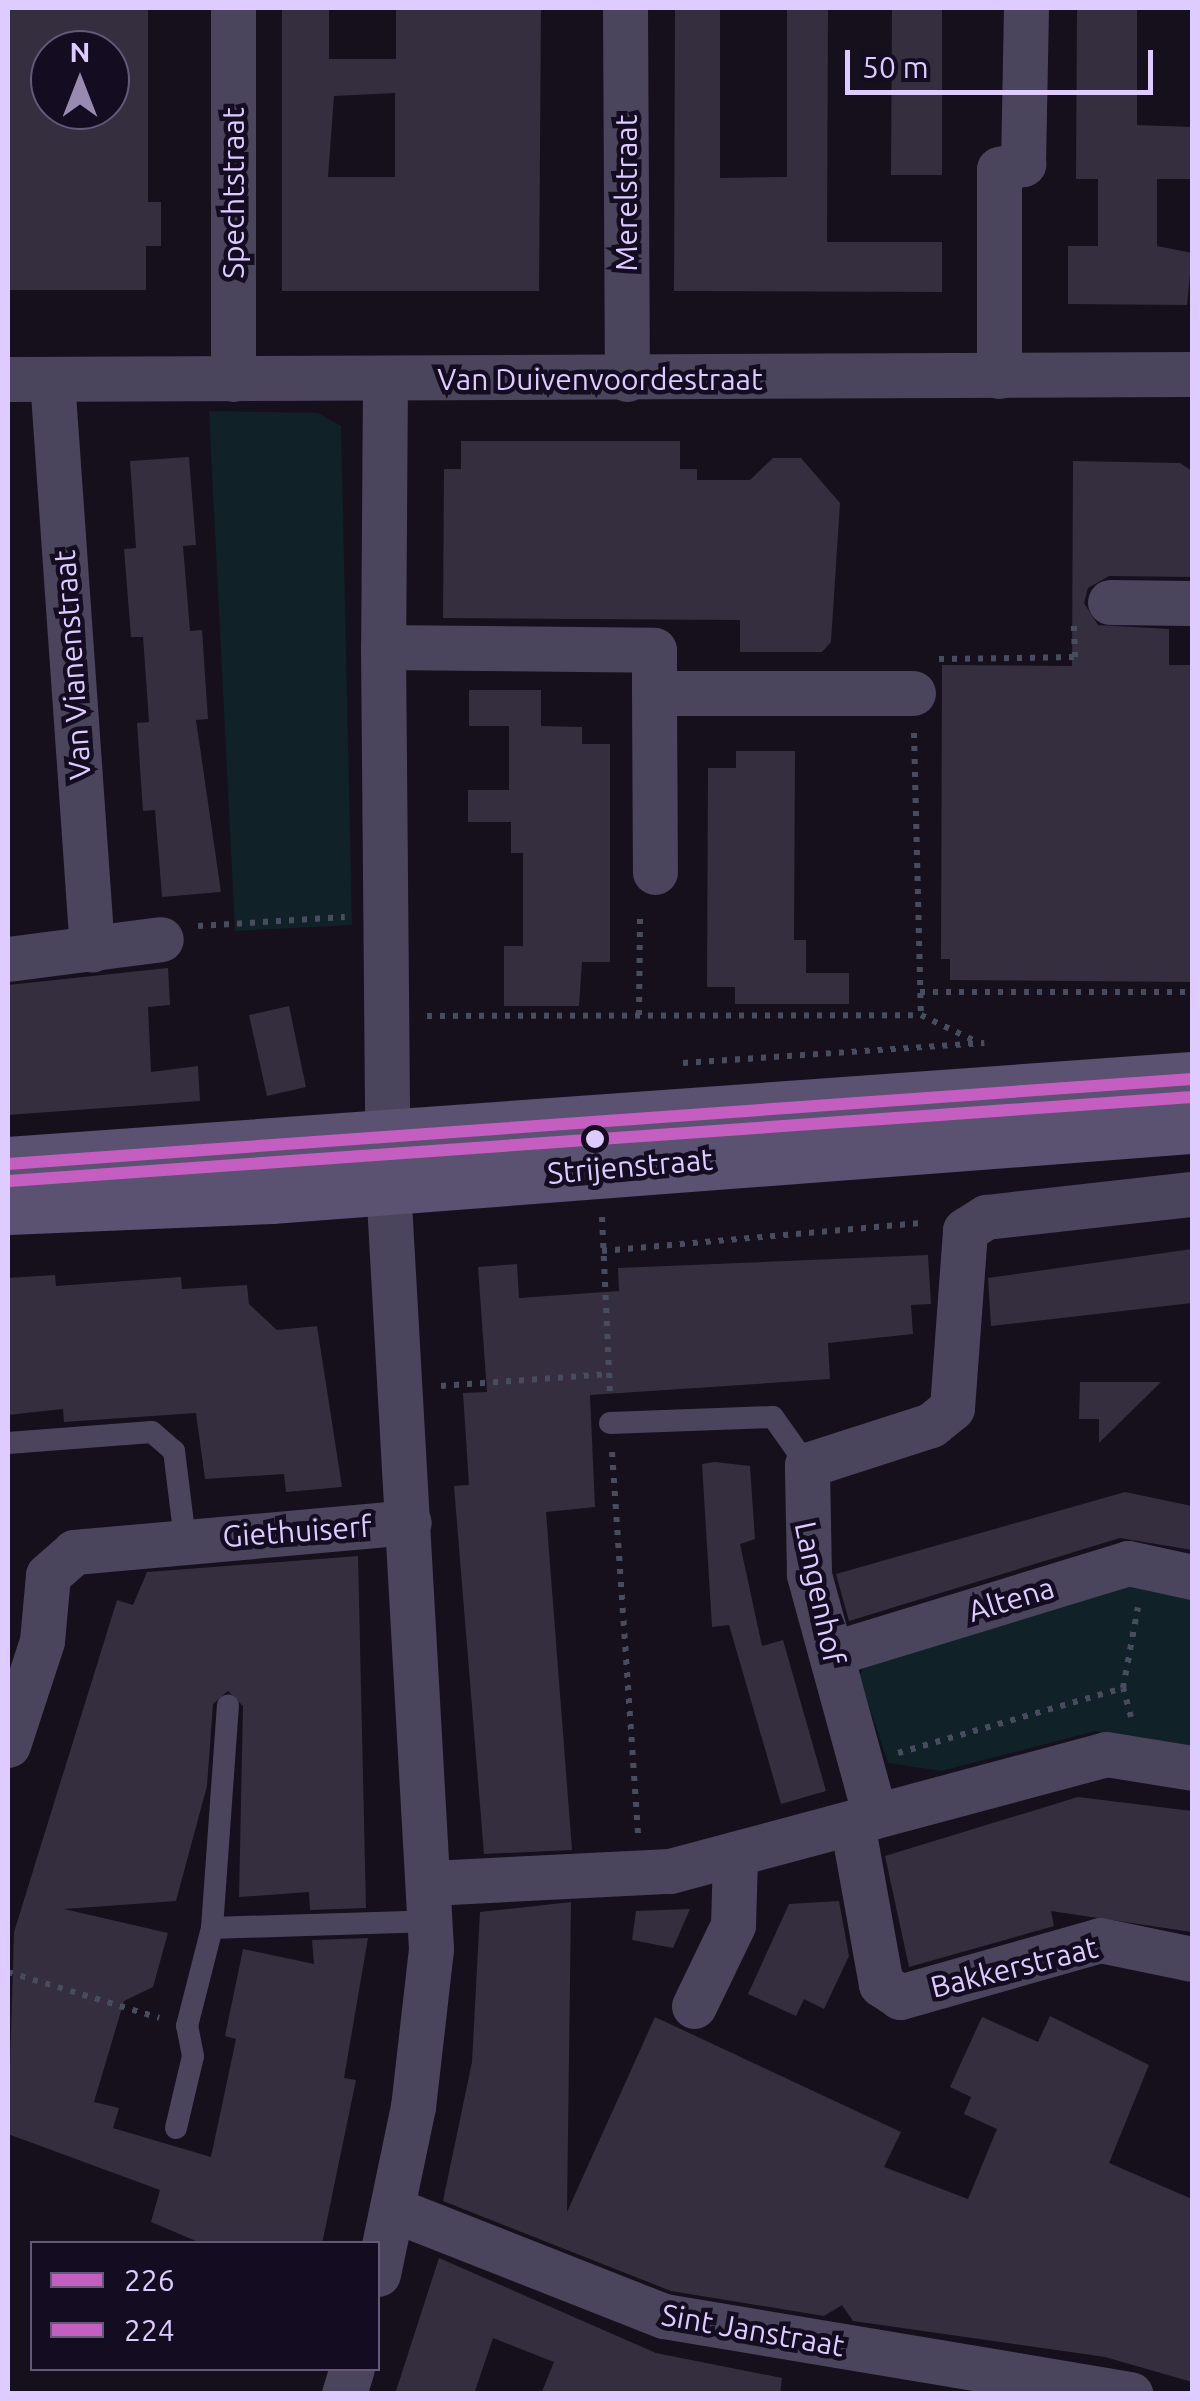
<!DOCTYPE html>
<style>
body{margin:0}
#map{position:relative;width:1200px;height:2401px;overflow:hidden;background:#15101c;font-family:Ubuntu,sans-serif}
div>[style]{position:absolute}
.green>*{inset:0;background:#102128}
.building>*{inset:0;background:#342e3e}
.path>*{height:6px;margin-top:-3px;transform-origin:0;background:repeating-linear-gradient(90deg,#474d5f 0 5px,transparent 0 13px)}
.lane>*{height:22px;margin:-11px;padding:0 11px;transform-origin:11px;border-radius:11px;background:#4b445d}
.street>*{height:45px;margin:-22.5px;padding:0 22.5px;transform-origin:22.5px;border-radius:22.5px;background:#4b445d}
.secondary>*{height:55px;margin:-27.5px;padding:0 27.5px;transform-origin:27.5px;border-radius:27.5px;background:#5b5170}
.bus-1>*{height:12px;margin:-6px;padding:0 6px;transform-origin:6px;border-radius:6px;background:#c45ec1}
.bus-2>*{height:12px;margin:-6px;padding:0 6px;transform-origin:6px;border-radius:6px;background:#c45ec1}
.dots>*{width:28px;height:28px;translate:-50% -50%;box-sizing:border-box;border:5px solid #140c20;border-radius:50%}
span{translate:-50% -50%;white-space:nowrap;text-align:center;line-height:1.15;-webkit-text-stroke:9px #140c20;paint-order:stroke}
.street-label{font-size:30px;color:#decbff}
.frame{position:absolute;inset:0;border:10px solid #decbff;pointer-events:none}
.legend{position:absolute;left:30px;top:2241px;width:350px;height:130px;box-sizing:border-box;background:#140c20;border:2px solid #655879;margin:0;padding:12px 18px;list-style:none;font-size:30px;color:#decbff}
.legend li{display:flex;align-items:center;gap:20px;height:50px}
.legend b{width:50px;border:2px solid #655879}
.north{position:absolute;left:30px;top:30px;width:100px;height:100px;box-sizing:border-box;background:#140c20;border:2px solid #655879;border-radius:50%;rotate:0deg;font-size:28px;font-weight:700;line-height:40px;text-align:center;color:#decbff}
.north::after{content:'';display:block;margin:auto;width:35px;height:45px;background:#988ab0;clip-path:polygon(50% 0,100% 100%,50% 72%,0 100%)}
.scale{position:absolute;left:845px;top:50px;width:308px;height:45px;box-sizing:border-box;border:5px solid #decbff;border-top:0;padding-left:12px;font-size:30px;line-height:35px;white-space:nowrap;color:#decbff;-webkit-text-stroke:8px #140c20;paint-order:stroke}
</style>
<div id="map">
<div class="green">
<div style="clip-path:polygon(209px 411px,318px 413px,341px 426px,352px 925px,235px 931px)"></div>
<div style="clip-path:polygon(1147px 1584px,1192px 1590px,1192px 1750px,1096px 1731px,941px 1771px,888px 1763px,859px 1675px,871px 1657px,1103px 1588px)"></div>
</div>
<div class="building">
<div style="clip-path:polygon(evenodd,8px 8px,148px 8px,148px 202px,161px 202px,161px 246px,146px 246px,146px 290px,8px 290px,8px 8px,50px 50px,110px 50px,110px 110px,50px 110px,50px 50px)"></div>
<div style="clip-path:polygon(evenodd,282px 8px,329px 8px,329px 59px,396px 59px,396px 8px,541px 8px,539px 291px,282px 291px,282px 8px,395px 93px,395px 177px,328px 177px,334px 96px,395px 93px)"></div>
<div style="clip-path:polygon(675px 8px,720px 8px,720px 178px,787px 177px,787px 8px,828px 8px,827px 242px,942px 242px,942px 292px,674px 291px)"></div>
<div style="clip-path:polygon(892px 8px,942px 8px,942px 175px,891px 175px)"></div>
<div style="clip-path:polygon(1077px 8px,1137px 8px,1137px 125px,1192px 127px,1192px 179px,1157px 179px,1157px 246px,1192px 253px,1187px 305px,1068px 304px,1068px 246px,1098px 246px,1098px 179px,1076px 179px)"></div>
<div style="clip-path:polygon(461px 441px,680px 441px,680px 469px,697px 469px,697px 480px,750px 480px,773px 458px,801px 458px,840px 503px,831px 642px,822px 652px,740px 652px,740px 620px,443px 618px,444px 469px,461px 469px)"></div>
<div style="clip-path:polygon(189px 457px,196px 545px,183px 546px,190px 631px,202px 630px,208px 719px,196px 720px,221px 892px,162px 897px,155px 810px,143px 811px,137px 723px,149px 722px,146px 679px,143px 637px,131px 637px,124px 549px,136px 548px,130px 461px)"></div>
<div style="clip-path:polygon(1073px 461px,1180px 463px,1192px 471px,1192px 577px,1109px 576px,1088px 588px,1084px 603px,1098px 625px,1169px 629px,1169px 665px,1192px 665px,1192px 982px,950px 980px,950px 959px,941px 959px,942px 665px,1072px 666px)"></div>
<div style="clip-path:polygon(469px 690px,541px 690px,541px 726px,582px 727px,582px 744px,610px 744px,610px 962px,582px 962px,579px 1006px,504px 1006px,504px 946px,523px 946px,523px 853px,511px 853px,511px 822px,468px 822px,468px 790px,509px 790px,509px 726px,469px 726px)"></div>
<div style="clip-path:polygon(736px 751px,795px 751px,794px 940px,806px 940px,806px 973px,849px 973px,849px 1004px,735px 1004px,735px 987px,707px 987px,708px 768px,736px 768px)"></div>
<div style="clip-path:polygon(168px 968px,170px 1005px,148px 1007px,151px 1072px,198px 1066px,200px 1101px,8px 1115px,8px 985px)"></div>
<div style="clip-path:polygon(289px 1006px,306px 1087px,267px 1096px,249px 1015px)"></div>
<div style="clip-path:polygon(1192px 1249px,1192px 1303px,991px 1326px,988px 1278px)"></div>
<div style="clip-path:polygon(928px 1255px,931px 1304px,911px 1305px,913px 1334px,828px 1343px,830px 1379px,590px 1395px,595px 1507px,546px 1512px,572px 1850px,484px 1854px,454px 1486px,469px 1485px,463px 1393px,487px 1392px,478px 1267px,517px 1264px,519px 1298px,619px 1291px,618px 1268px)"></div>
<div style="clip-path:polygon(55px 1275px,56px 1286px,181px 1277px,182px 1289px,247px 1285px,249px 1304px,277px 1330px,317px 1326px,342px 1487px,286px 1492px,284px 1474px,205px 1479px,196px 1413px,64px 1422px,63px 1409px,8px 1415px,8px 1278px)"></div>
<div style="clip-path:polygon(1080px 1382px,1161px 1382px,1099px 1443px,1099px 1419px,1079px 1419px)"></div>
<div style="clip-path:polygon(715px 1462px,750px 1466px,755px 1539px,740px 1544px,762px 1646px,783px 1640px,826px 1791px,781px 1804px,729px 1625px,712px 1627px,702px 1464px)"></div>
<div style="clip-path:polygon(1125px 1492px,1192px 1506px,1192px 1550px,1120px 1538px,849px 1621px,836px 1574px)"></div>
<div style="clip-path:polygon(358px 1556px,366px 1908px,310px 1910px,309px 1892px,239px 1897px,243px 1706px,228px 1691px,213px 1704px,207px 1786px,176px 1901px,64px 1909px,168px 1933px,153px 1987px,124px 2001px,94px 2102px,119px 2108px,113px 2128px,211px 2157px,236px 2039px,225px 2036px,243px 1949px,314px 1964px,312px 1940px,368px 1938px,344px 2078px,356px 2080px,322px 2244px,203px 2244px,151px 2222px,160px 2190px,8px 2134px,14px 1932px,117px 1600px,133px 1605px,147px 1572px)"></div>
<div style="clip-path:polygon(1078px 1797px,1192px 1811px,1192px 1932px,1051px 1911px,1054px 1926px,909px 1967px,885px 1856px)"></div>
<div style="clip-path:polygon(839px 1901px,849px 1956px,824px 2009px,804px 1999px,796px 2016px,748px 1994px,789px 1904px)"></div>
<div style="clip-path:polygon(571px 1902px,567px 2212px,655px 2017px,901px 2132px,884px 2167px,968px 2199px,997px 2129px,964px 2114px,971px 2097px,950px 2087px,982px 2017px,1038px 2042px,1050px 2016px,1149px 2065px,1109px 2163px,1192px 2199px,1192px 2382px,1105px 2357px,853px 2321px,842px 2305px,824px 2316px,671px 2291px,443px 2201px,472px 2062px,480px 1912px)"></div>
<div style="clip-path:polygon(690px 1909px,673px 1948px,632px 1940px,636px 1911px)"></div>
<div style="clip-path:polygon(439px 2258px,656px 2353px,782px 2378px,780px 2394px,541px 2394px,554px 2362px,493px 2338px,474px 2394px,395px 2394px)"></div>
</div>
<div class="path">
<div style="left:939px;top:659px;width:136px;rotate:-0.8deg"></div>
<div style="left:1075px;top:657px;width:31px;rotate:-92deg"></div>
<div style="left:914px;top:733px;width:282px;rotate:88.6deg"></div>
<div style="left:921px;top:1015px;width:60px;rotate:25.7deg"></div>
<div style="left:198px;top:926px;width:147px;rotate:-3.5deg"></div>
<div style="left:920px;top:992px;width:272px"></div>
<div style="left:639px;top:1015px;width:104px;rotate:-89.4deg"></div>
<div style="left:427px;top:1016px;width:494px;rotate:-0.1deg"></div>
<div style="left:683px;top:1063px;width:302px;rotate:-3.8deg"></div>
<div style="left:602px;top:1217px;width:177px;rotate:87.4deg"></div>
<div style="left:602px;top:1251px;width:323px;rotate:-5deg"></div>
<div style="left:441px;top:1386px;width:169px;rotate:-4.1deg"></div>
<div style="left:612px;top:1452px;width:382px;rotate:86.1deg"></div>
<div style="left:1131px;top:1717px;width:30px;rotate:-105deg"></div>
<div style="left:1123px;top:1688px;width:82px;rotate:-79.5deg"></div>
<div style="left:898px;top:1753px;width:234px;rotate:-16.1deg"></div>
<div style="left:8px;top:1972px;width:158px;rotate:16.9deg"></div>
</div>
<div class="lane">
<div style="left:610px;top:1423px;width:163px;rotate:-2.1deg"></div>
<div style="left:773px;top:1417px;width:59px;rotate:54.7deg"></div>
<div style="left:8px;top:1443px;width:144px;rotate:-4.4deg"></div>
<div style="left:152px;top:1432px;width:29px;rotate:41deg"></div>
<div style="left:174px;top:1451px;width:89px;rotate:82.9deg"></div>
<div style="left:212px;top:1928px;width:219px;rotate:-1.8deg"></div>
<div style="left:176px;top:2128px;width:74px;rotate:-76.7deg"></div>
<div style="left:193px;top:2056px;width:31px;rotate:-101deg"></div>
<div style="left:187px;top:2026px;width:101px;rotate:-75.7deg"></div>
<div style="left:212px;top:1928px;width:223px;rotate:-85.9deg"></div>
</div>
<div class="street">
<div style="left:233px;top:8px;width:371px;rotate:90deg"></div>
<div style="left:625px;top:8px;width:371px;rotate:89.7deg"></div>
<div style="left:999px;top:376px;width:207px;rotate:-90deg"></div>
<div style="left:999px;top:169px;width:25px;rotate:-12deg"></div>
<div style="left:1023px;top:164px;width:156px;rotate:-88.9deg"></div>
<div style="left:8px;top:379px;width:1184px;rotate:-0.24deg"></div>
<div style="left:52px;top:379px;width:572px;rotate:85.99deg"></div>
<div style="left:385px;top:379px;width:268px;rotate:90.4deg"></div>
<div style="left:383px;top:647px;width:271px;rotate:0.6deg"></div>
<div style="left:654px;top:650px;width:43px;rotate:90deg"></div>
<div style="left:654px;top:693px;width:259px"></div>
<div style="left:1110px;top:602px;width:82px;rotate:0.7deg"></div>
<div style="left:383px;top:647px;width:488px;rotate:89.5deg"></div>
<div style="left:654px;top:693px;width:179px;rotate:89.7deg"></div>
<div style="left:8px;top:959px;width:154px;rotate:-7.4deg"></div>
<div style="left:831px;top:1654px;width:311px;rotate:-17deg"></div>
<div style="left:1128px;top:1563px;width:66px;rotate:12.3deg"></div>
<div style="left:8px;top:1745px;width:109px;rotate:-71.9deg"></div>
<div style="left:42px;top:1641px;width:66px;rotate:-84.8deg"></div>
<div style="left:48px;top:1575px;width:35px;rotate:-41deg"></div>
<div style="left:74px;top:1552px;width:336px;rotate:-5.1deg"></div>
<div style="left:875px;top:1816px;width:251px;rotate:-105.3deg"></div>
<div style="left:809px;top:1574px;width:109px;rotate:-91.1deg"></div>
<div style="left:807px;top:1465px;width:130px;rotate:-17.9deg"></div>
<div style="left:931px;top:1425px;width:27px;rotate:-39deg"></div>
<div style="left:952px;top:1408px;width:178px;rotate:-85.8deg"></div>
<div style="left:965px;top:1230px;width:25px;rotate:-32deg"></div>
<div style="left:986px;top:1217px;width:207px;rotate:-6.4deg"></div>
<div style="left:852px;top:1823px;width:164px;rotate:79.8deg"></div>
<div style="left:881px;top:1984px;width:23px;rotate:34deg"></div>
<div style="left:900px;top:1997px;width:208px;rotate:-15.9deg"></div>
<div style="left:1100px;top:1940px;width:94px;rotate:11.7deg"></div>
<div style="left:430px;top:1883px;width:240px;rotate:-2.9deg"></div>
<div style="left:670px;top:1871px;width:451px;rotate:-15deg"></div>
<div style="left:1106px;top:1754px;width:87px;rotate:9.2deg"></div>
<div style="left:694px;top:2006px;width:90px;rotate:-64.3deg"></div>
<div style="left:733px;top:1925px;width:68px;rotate:-88.3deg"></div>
<div style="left:392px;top:2209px;width:292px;rotate:21.5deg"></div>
<div style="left:664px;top:2316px;width:473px;rotate:9.5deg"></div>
<div style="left:378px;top:2274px;width:171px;rotate:-78.2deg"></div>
<div style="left:413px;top:2107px;width:159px;rotate:-83.5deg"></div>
<div style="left:431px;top:1949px;width:766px;rotate:-93.22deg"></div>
<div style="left:344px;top:2394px;width:27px;rotate:-73deg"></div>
</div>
<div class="secondary">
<div style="left:8px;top:1164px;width:1187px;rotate:-4.11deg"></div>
<div style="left:8px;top:1207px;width:263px;rotate:-2.4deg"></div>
<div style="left:271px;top:1196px;width:924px;rotate:-4.35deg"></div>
</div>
<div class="bus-1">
<div style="left:8px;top:1164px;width:1187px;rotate:-4.11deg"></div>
</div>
<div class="bus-2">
<div style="left:9px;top:1181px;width:1186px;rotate:-4.06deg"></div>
</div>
<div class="dots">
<div style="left:595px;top:1139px;background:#decbff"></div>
</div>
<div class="street-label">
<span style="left:233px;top:193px;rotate:-90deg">Spechtstraat</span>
<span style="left:626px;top:193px;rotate:-90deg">Merelstraat</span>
<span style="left:600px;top:379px">Van Duivenvoordestraat</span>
<span style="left:72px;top:665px;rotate:-94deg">Van Vianenstraat</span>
<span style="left:630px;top:1166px;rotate:-5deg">Strijenstraat</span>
<span style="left:297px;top:1531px;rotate:-4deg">Giethuiserf</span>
<span style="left:820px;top:1593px;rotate:78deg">Langenhof</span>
<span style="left:1011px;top:1599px;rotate:-17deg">Altena</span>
<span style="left:1014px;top:1967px;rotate:-14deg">Bakkerstraat</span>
<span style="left:753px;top:2330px;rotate:10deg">Sint Janstraat</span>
</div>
<div class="frame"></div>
<ul class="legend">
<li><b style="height:12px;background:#c45ec1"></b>226</li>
<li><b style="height:12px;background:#c45ec1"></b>224</li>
</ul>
<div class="north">N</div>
<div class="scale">50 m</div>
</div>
